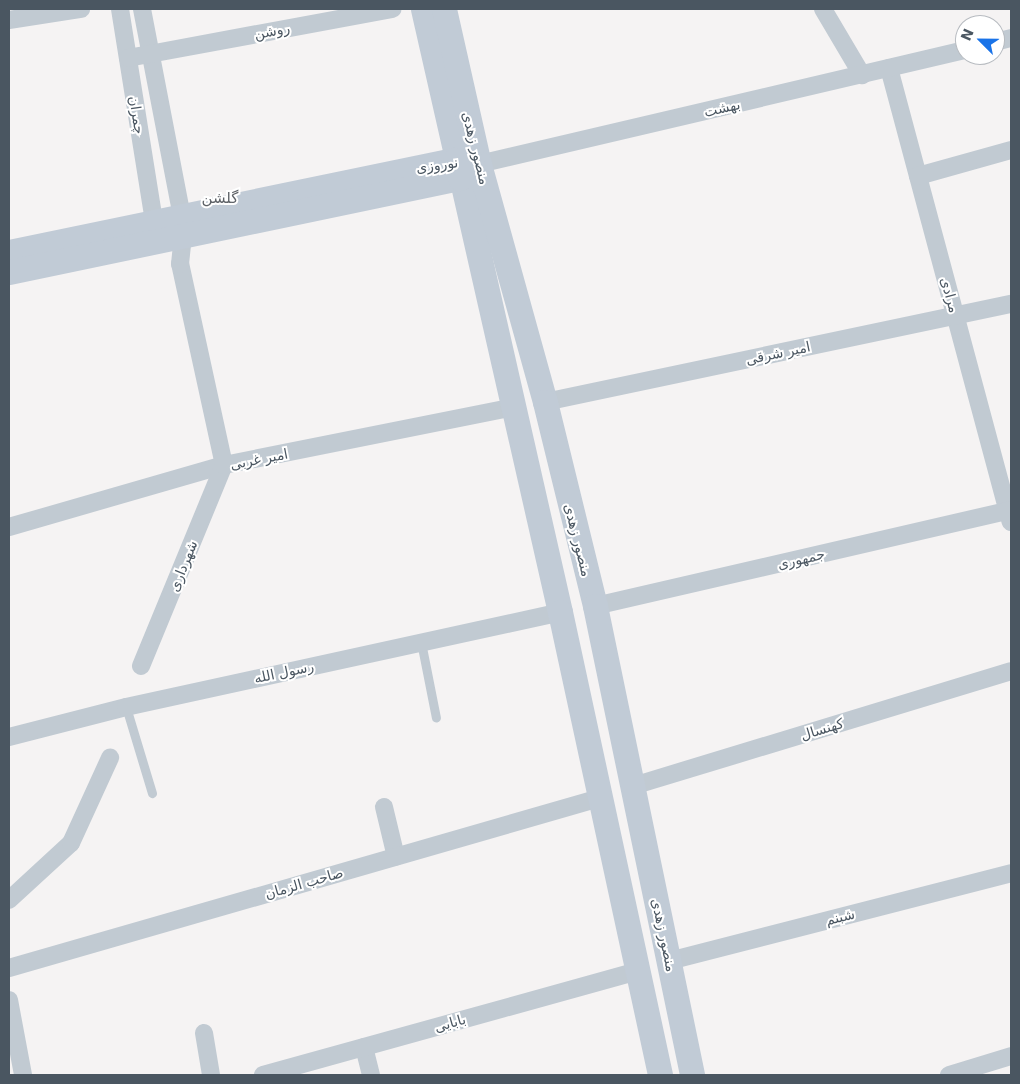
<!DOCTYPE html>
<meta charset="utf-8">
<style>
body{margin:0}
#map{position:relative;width:1020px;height:1084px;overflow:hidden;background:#f5f3f3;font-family:"DejaVu Sans","Noto Sans Arabic",sans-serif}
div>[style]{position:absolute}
.lane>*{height:9px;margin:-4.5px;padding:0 4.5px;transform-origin:4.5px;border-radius:4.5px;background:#c1cad2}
.street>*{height:18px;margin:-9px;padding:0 9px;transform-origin:9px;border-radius:9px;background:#c1cad2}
.secondary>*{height:25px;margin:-12.5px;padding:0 12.5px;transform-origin:12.5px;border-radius:12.5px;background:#c1cbd6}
span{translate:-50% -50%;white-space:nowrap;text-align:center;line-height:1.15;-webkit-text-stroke:4px #fff;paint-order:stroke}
.street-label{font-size:14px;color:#4a5661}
.neighbourhood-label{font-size:15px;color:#5f6368}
.frame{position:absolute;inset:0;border:10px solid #4a5661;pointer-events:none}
.north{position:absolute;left:955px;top:15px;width:50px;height:50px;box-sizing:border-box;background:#fff;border:1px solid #b7bbc0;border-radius:50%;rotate:293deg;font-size:14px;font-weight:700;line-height:20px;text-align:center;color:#4a5661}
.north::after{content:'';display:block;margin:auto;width:18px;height:22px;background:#1a73e8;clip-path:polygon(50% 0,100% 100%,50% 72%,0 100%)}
</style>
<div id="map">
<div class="lane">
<div style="left:421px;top:642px;width:77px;rotate:78.8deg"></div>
<div style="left:126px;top:707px;width:90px;rotate:73.2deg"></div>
</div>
<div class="street">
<div style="left:120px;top:9px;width:216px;rotate:80.9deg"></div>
<div style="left:142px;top:9px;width:212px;rotate:79.1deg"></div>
<div style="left:823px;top:9px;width:77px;rotate:59.4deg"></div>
<div style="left:9px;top:20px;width:73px;rotate:-8.7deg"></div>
<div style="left:995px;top:42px;width:16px;rotate:-14deg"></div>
<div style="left:128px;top:58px;width:269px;rotate:-10.5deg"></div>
<div style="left:889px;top:68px;width:470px;rotate:75deg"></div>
<div style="left:479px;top:164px;width:499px;rotate:-13.2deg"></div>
<div style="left:918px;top:176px;width:97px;rotate:-15.6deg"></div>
<div style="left:545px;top:402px;width:476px;rotate:-11.9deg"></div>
<div style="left:9px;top:527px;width:224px;rotate:-16.1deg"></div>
<div style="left:224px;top:465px;width:295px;rotate:-11.3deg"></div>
<div style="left:595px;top:606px;width:427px;rotate:-13deg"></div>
<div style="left:141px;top:666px;width:217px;rotate:-67.6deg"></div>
<div style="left:224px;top:465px;width:206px;rotate:-102.3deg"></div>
<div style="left:180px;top:264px;width:28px;rotate:-84deg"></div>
<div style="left:9px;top:737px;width:121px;rotate:-14.4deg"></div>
<div style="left:126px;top:707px;width:444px;rotate:-12.3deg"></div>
<div style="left:633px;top:786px;width:395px;rotate:-16.9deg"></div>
<div style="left:384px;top:807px;width:51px;rotate:76.5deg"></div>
<div style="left:9px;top:900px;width:84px;rotate:-42.6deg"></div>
<div style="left:71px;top:843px;width:94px;rotate:-65.4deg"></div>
<div style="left:669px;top:961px;width:353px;rotate:-14.4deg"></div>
<div style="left:9px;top:968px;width:615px;rotate:-16.05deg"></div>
<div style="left:9px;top:1000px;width:76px;rotate:79.4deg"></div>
<div style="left:204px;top:1033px;width:43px;rotate:80.5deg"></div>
<div style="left:364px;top:1047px;width:29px;rotate:76deg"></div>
<div style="left:263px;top:1075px;width:389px;rotate:-15.5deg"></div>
<div style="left:949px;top:1075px;width:65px;rotate:-17deg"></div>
</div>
<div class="secondary">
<div style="left:423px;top:9px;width:618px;rotate:77.2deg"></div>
<div style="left:560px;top:612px;width:474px;rotate:77.8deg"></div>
<div style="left:444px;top:9px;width:159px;rotate:77.3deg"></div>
<div style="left:479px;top:164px;width:247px;rotate:74.5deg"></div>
<div style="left:545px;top:402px;width:210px;rotate:76.2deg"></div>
<div style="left:595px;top:606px;width:479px;rotate:78.3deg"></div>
<div style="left:9px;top:252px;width:455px;rotate:-11.7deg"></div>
<div style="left:455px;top:160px;width:17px;rotate:7deg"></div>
<div style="left:9px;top:272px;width:461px;rotate:-11.8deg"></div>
<div style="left:460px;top:178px;width:16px;rotate:-38deg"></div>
</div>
<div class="street-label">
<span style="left:272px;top:31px;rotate:-11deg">روشن</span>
<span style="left:722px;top:108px;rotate:-13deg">بهشت</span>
<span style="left:137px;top:115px;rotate:81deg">چمران</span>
<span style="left:476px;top:148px;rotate:76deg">منصور زهدی</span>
<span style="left:437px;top:165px;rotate:-8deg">نوروزی</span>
<span style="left:950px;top:295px;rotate:75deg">مرادی</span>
<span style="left:778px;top:353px;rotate:-12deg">امیر شرقی</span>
<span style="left:259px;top:459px;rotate:-11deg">امیر غربی</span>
<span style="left:578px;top:540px;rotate:76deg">منصور زهدی</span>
<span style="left:801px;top:559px;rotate:-13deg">جمهوری</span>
<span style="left:183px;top:566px;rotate:-68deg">شهرداری</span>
<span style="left:284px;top:672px;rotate:-12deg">رسول الله</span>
<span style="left:822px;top:729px;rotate:-17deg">کهنسال</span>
<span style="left:304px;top:883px;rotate:-16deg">صاحب الزمان</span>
<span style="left:840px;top:917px;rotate:-14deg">شبنم</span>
<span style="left:664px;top:935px;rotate:78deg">منصور زهدی</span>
<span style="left:450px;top:1023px;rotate:-16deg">بابایی</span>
</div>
<div class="neighbourhood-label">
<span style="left:220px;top:199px">گلشن</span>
</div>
<div class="frame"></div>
<div class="north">N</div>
</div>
